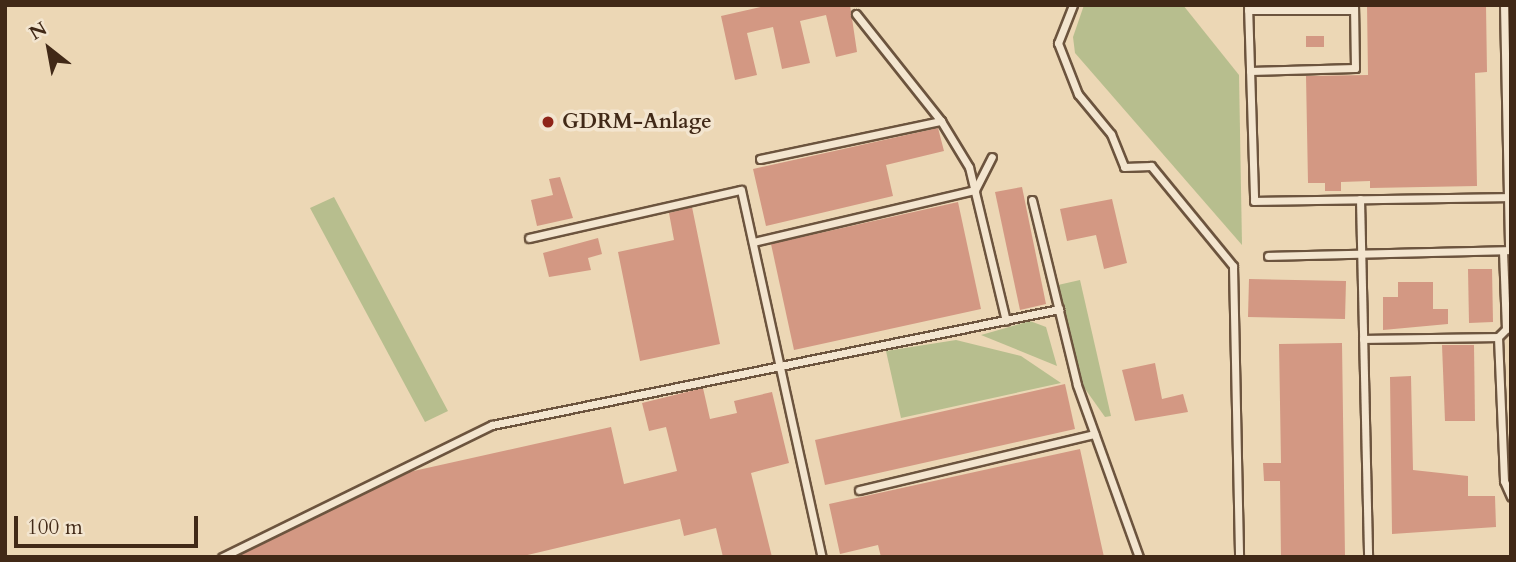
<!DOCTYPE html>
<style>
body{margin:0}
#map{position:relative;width:1516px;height:562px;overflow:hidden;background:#ecd7b5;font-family:Cardo,serif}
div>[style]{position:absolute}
.green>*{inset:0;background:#b7be8e}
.building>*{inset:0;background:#d39883}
.roads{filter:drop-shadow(2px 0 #6c543e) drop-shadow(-2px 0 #6c543e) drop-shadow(0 2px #6c543e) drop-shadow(0 -2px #6c543e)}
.lane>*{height:7px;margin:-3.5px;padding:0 3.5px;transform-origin:3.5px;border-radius:3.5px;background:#f3e5cf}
.dots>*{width:19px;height:19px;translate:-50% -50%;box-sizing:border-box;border:4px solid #f3e5cf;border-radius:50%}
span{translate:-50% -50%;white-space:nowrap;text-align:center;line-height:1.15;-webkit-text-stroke:7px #f3e5cf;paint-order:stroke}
.poi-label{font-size:21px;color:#412917;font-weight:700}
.left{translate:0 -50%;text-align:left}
.frame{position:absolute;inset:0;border:7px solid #412917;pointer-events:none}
.north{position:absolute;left:14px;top:14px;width:70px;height:70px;-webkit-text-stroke:5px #f3e5cf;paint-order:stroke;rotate:329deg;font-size:19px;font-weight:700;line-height:28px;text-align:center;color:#412917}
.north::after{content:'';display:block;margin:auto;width:24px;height:32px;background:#412917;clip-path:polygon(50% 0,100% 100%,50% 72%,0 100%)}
.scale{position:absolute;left:14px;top:516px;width:184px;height:32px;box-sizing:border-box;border:4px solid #412917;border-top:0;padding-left:9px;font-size:21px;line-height:24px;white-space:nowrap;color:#412917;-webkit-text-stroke:5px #f3e5cf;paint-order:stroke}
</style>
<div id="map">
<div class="green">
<div style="clip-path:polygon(1084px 5px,1183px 5px,1239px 75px,1242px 245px,1075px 53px,1073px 37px)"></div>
<div style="clip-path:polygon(334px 197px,448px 411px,425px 422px,310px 208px)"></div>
<div style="clip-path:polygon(1080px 280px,1111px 416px,1105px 417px,1083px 386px,1058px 285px)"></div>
<div style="clip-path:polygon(1030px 321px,1046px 327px,1057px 366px,981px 335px)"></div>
<div style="clip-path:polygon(956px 340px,1021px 356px,1061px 383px,901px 418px,886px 351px)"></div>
</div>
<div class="building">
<div style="clip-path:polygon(770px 5px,850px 5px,857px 52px,836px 57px,826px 15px,800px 21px,810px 63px,782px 69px,773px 27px,747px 33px,757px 75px,735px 80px,721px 16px)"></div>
<div style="clip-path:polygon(1367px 5px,1486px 5px,1487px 72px,1475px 73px,1477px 186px,1370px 188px,1370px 181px,1341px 182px,1341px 191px,1325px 191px,1325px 183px,1308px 183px,1306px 76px,1368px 75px)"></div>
<div style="clip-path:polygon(1306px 36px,1324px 36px,1324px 47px,1306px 47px)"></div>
<div style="clip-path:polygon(938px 128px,944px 151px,886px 165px,893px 196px,766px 226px,753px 169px)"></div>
<div style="clip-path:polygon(560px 177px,573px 218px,537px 226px,531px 200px,553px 195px,549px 179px)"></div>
<div style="clip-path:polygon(1022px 187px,1046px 304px,1020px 310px,995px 192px)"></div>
<div style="clip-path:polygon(1112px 199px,1127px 263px,1104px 269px,1096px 235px,1067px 241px,1060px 209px)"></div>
<div style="clip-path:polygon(958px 202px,981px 309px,794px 350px,771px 244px)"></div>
<div style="clip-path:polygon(692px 207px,720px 344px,640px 361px,618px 252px,674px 240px,669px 213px)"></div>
<div style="clip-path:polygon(598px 238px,602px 254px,588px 258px,591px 270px,549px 277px,543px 253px)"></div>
<div style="clip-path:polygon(1468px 269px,1492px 269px,1493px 322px,1469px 323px)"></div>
<div style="clip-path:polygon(1249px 279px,1346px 281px,1345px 319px,1248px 317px)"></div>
<div style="clip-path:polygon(1398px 282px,1433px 282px,1433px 309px,1448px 309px,1448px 324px,1383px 330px,1383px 297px,1398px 297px)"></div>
<div style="clip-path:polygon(1342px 343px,1345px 557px,1281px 557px,1280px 481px,1264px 481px,1263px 463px,1281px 463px,1279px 344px)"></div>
<div style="clip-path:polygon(1442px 345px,1474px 345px,1475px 421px,1445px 421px)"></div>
<div style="clip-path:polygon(1155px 363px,1162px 399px,1183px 394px,1188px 412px,1135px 421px,1122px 370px)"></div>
<div style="clip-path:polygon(1411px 376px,1413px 470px,1468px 476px,1468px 496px,1495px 496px,1496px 527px,1392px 534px,1390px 377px)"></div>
<div style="clip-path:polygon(1065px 384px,1075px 429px,825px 485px,815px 440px)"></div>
<div style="clip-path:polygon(703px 388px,710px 419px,737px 413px,734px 401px,772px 392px,789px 463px,751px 473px,772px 557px,723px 557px,716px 528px,684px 536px,680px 519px,519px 557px,236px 557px,409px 472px,611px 427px,624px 484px,677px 471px,666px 427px,649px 431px,642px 403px)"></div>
<div style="clip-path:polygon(1080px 449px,1104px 557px,881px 557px,878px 545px,840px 554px,829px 504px)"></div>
</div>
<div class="roads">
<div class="lane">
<div style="left:1073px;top:5px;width:41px;rotate:111.5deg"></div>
<div style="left:1058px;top:43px;width:55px;rotate:68.6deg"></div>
<div style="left:1078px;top:94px;width:52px;rotate:50.5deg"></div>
<div style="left:1111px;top:134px;width:35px;rotate:68deg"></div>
<div style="left:1124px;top:167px;width:27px;rotate:-2deg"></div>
<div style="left:1151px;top:166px;width:129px;rotate:50.6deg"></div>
<div style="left:1233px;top:266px;width:291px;rotate:88.8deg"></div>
<div style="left:1248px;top:5px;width:196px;rotate:88.2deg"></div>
<div style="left:1254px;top:201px;width:257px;rotate:-0.9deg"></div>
<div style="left:1504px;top:5px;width:245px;rotate:88.8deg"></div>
<div style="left:1248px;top:10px;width:106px"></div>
<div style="left:856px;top:14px;width:137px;rotate:51.5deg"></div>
<div style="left:1250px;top:71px;width:105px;rotate:-1.6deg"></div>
<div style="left:1355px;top:68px;width:63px;rotate:-90.9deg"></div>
<div style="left:760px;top:159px;width:185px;rotate:-11.9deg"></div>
<div style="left:941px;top:121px;width:54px;rotate:58.7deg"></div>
<div style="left:969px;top:167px;width:158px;rotate:76.5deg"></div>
<div style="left:975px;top:190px;width:37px;rotate:-63deg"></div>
<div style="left:1360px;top:199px;width:358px;rotate:88.7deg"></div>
<div style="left:1032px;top:200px;width:190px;rotate:76.3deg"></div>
<div style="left:1077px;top:385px;width:183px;rotate:70.2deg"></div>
<div style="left:529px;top:238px;width:217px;rotate:-12.8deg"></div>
<div style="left:741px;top:190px;width:376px;rotate:77.6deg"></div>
<div style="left:753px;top:242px;width:228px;rotate:-13.2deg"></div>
<div style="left:1268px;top:256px;width:243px;rotate:-1.4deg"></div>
<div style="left:1498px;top:337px;width:11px;rotate:-45deg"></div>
<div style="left:1506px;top:329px;width:78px;rotate:-92.2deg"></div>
<div style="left:1363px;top:339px;width:135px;rotate:-0.8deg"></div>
<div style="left:1498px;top:337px;width:144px;rotate:87.6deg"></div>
<div style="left:1504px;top:481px;width:17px;rotate:66deg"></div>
<div style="left:859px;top:490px;width:242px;rotate:-13.4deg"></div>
<div style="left:222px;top:557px;width:301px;rotate:-26.1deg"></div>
<div style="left:492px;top:425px;width:579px;rotate:-11.56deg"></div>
</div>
</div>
<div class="dots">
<div style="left:548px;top:122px;background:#8f2418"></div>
</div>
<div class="poi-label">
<span class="left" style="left:562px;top:122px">GDRM-Anlage</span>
</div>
<div class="frame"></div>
<div class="north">N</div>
<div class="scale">100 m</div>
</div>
